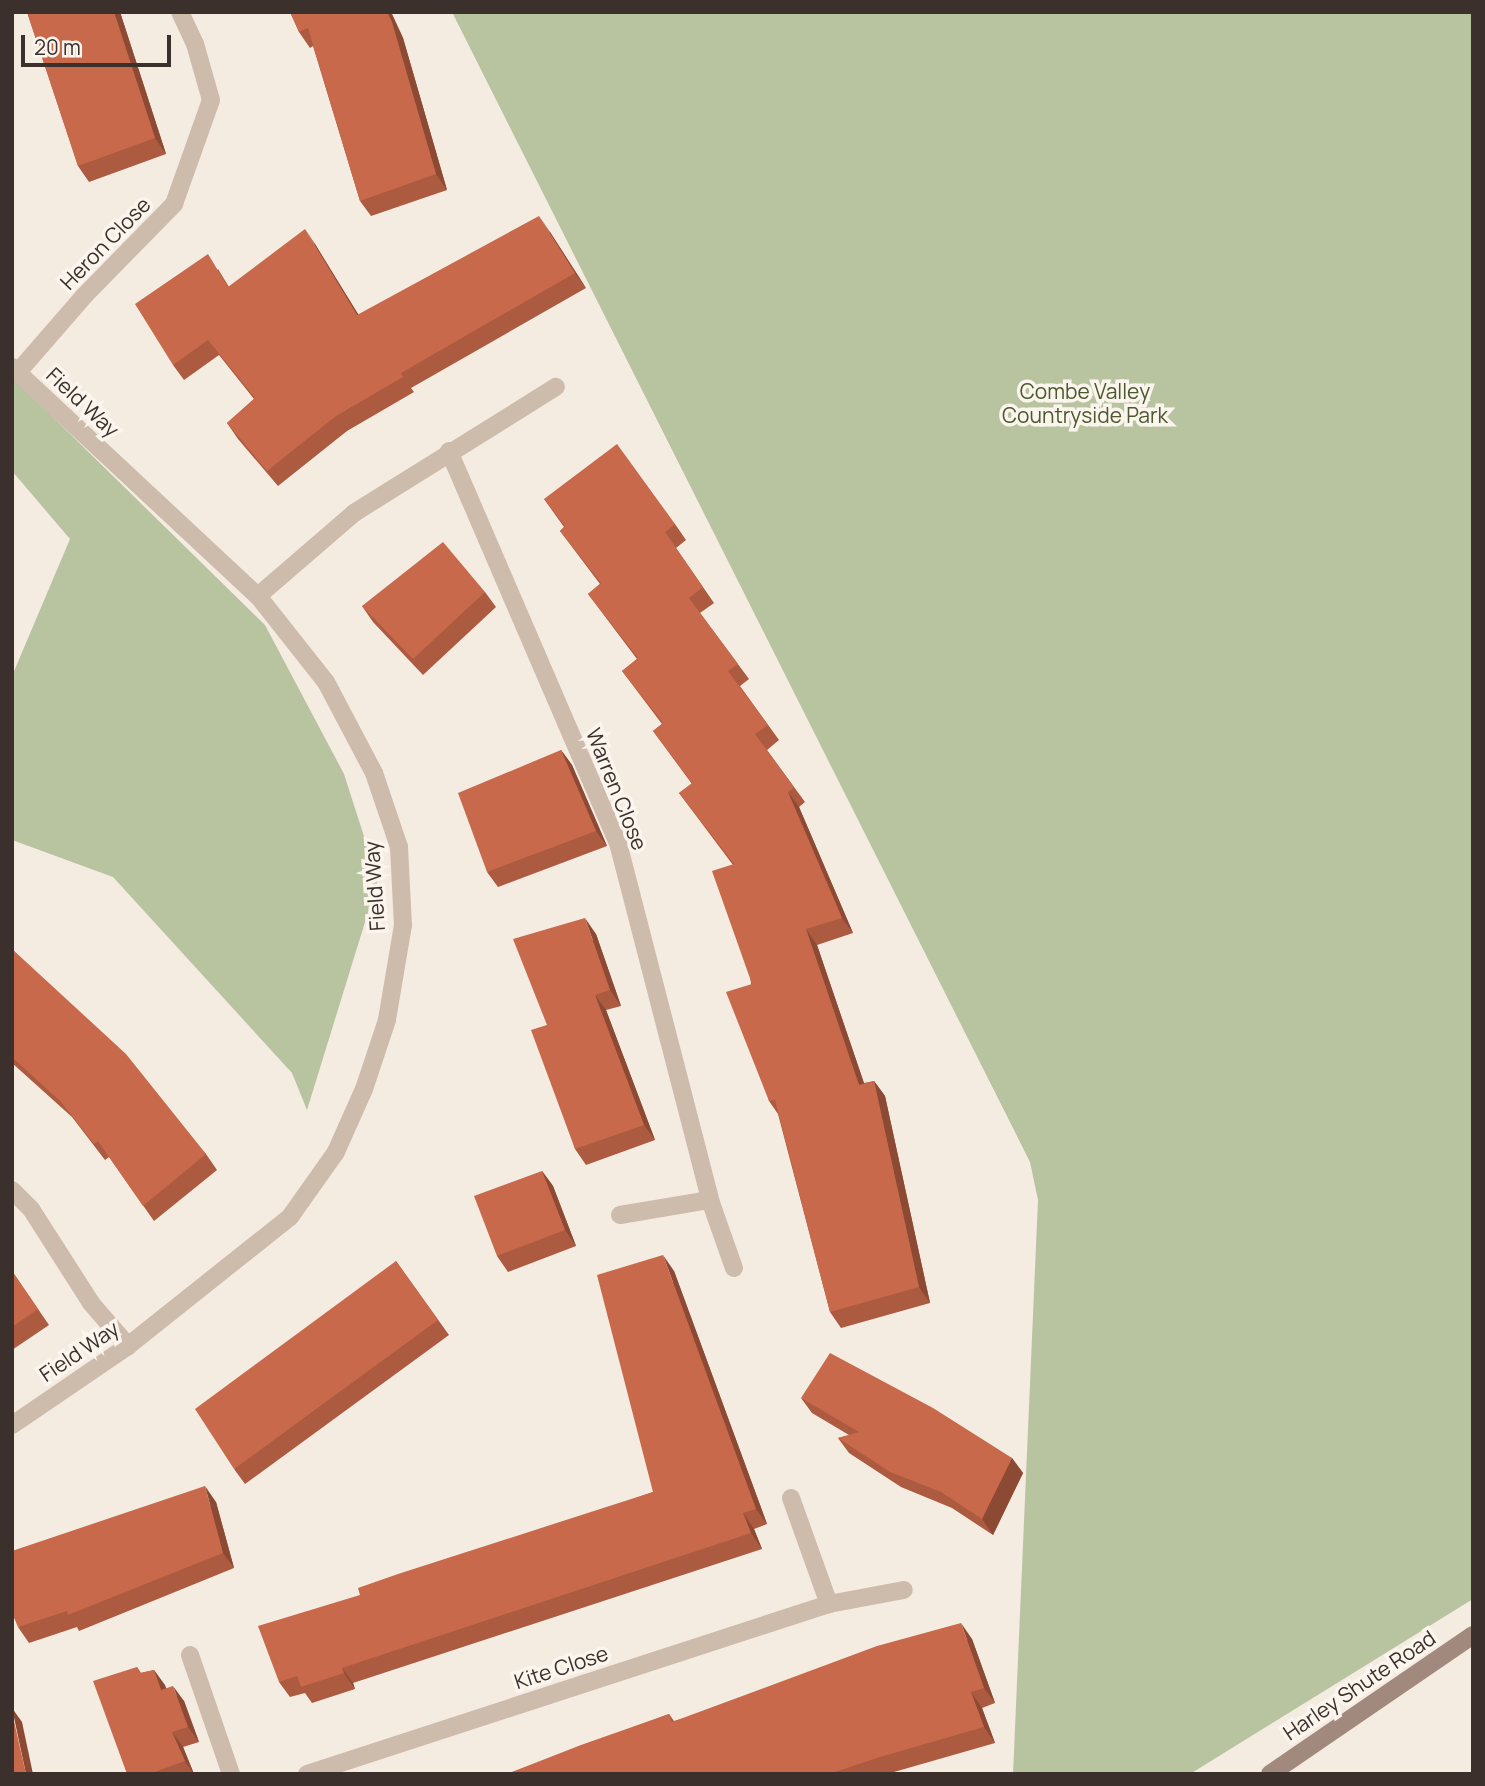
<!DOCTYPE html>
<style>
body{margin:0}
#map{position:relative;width:1485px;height:1786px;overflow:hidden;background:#f4ebe1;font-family:Manrope,sans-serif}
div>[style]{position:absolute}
.green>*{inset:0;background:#b8c4a0}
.street>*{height:18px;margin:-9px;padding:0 9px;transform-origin:9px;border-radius:9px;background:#cdbbac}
.secondary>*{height:18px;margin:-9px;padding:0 9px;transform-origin:9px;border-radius:9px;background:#a18a7d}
.wall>*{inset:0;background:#ac5a40}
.shaded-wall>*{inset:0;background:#8c4a34}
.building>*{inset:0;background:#c8694b}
span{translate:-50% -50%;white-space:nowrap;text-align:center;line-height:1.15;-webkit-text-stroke:7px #fbf5ee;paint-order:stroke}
.street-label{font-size:21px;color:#3b302b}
.park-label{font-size:21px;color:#4a5a2e}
.frame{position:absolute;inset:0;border:14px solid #3b302b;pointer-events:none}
.scale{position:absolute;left:21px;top:35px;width:150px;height:32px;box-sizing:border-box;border:4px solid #3b302b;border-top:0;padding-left:9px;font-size:21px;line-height:24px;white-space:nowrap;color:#3b302b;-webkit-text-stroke:5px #fbf5ee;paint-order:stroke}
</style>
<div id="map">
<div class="green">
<div style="clip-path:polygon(452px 12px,1473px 12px,1473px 1599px,1190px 1774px,1013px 1774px,1038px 1200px,1030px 1162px)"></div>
<div style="clip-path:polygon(12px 377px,265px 625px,344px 774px,378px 880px,307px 1110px,292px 1073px,113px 877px,12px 840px,12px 676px,70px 539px,12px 471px)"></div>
</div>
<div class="street">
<div style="left:12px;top:367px;width:336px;rotate:43deg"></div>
<div style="left:258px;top:596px;width:110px;rotate:51.7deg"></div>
<div style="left:326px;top:682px;width:103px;rotate:62.2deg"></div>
<div style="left:374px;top:773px;width:78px;rotate:71.3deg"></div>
<div style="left:399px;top:847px;width:78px;rotate:87.1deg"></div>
<div style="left:403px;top:925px;width:96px;rotate:99.6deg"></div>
<div style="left:387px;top:1020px;width:73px;rotate:108.4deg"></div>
<div style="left:364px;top:1089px;width:69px;rotate:114deg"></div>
<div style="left:336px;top:1152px;width:80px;rotate:125.3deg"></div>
<div style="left:290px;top:1217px;width:207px;rotate:141.5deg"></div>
<div style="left:128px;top:1346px;width:140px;rotate:145.7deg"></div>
<div style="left:18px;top:372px;width:101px;rotate:-49deg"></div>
<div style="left:84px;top:296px;width:129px;rotate:-45.6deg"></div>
<div style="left:174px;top:204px;width:110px;rotate:-70.4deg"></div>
<div style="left:211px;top:100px;width:58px;rotate:-105.9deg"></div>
<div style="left:195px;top:44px;width:35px;rotate:-115deg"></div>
<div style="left:449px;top:451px;width:427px;rotate:66.7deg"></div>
<div style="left:618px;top:843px;width:369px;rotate:75.5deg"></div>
<div style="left:710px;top:1200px;width:72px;rotate:70.6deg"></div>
<div style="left:258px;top:596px;width:127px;rotate:-40.8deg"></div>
<div style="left:354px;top:513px;width:238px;rotate:-32deg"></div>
<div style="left:12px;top:1190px;width:27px;rotate:45deg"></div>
<div style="left:31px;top:1209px;width:112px;rotate:57.4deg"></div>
<div style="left:91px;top:1303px;width:57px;rotate:49.3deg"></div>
<div style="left:620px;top:1215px;width:91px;rotate:-9.5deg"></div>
<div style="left:791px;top:1498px;width:113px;rotate:70.3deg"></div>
<div style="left:190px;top:1655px;width:126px;rotate:71deg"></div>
<div style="left:307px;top:1774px;width:549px;rotate:-18.04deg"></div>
<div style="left:829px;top:1604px;width:76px;rotate:-10.6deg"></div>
</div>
<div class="secondary">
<div style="left:1270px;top:1774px;width:246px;rotate:-34.4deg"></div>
</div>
<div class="wall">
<div style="clip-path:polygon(27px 12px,120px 12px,166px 154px,89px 182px,78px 166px)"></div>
<div style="clip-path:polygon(290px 12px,391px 12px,403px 38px,447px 190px,371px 216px,360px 201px,313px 46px,310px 48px,299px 32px)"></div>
<div style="clip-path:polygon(550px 232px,586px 288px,411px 388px,414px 392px,347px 431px,278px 486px,238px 439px,227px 423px,254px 399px,219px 355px,184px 380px,173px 365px,218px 269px,229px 287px,315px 244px,358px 315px)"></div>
<div style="clip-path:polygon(544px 499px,675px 524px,686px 540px,676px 548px,714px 603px,700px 613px,749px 679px,740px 686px,779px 740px,767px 750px,805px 802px,799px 807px,853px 933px,817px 945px,864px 1083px,874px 1081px,885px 1096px,930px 1303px,841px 1328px,830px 1312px,778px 1114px,769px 1101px,733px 865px,679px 793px,692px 784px,653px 731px,662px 724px,622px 671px,637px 659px,588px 594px,600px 584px,560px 531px,564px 527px)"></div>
<div style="clip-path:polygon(485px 592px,496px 607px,423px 675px,373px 622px,362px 606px)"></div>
<div style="clip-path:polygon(561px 750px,572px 765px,607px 846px,498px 887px,487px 872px)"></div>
<div style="clip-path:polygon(596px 934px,621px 1006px,606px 1010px,655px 1140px,586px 1165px,575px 1149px,547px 1025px)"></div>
<div style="clip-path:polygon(12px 949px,206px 1154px,217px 1170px,154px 1221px,109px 1157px,105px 1160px,72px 1117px,12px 1063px)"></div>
<div style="clip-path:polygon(542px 1171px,553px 1186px,576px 1246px,508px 1272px,497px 1256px)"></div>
<div style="clip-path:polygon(396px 1261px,449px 1335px,245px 1484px,234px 1469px)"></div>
<div style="clip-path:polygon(12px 1271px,49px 1325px,12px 1350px)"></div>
<div style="clip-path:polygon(674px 1271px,767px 1524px,754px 1529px,762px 1549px,353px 1683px,355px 1689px,312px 1703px,305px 1693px,290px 1697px,279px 1682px,360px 1595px,653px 1492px)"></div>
<div style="clip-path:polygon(801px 1398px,1012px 1458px,1023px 1473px,993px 1535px,952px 1508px,901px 1487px,849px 1453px,838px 1438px,849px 1435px,812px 1413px)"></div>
<div style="clip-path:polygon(216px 1502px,234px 1568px,79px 1631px,77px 1627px,29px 1643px,18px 1627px)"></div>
<div style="clip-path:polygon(972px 1639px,995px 1703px,982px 1708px,995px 1743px,887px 1774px,507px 1774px,669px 1714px,674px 1721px)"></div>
<div style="clip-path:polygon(137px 1667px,141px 1673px,154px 1670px,166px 1688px,184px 1701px,199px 1742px,183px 1747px,194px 1774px,127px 1774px)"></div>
</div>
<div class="shaded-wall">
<div style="clip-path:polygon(114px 12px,120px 12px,166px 154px,155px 138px)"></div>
<div style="clip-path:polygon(387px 12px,391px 12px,403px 38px,447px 190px,436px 174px)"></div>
<div style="clip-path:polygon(539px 216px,550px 232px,586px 288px,575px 273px)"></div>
<div style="clip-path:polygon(305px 229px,315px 244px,368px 330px,357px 315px)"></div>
<div style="clip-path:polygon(561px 750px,572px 765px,607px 846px,596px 831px)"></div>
<div style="clip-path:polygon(788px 792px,799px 807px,853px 933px,842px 918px)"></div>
<div style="clip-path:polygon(585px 918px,596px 934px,621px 1006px,610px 990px)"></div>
<div style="clip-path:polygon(806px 929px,817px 945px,870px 1101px,859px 1085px)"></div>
<div style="clip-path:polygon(595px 995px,606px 1010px,655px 1140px,644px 1125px)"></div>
<div style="clip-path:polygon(874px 1081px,885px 1096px,930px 1303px,919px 1287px)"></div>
<div style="clip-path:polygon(542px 1171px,553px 1186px,576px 1246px,565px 1230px)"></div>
<div style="clip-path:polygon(663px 1255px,674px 1271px,767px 1524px,756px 1509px)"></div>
<div style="clip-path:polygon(1012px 1458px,1023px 1473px,993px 1535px,982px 1519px)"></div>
<div style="clip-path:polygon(205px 1486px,216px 1502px,234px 1568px,223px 1553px)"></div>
<div style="clip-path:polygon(743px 1513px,754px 1529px,762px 1549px,751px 1533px)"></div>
<div style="clip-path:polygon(961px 1623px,972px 1639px,995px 1703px,984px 1688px)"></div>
<div style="clip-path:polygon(342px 1668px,353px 1683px,355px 1689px,344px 1673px)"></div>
<div style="clip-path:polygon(154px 1670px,165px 1685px,172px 1705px,161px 1690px)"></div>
<div style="clip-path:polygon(173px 1686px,184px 1701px,199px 1742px,188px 1727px)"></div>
<div style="clip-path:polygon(971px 1692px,982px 1708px,995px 1743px,984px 1727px)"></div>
<div style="clip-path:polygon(12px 1708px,22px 1722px,33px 1774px,26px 1774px)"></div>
<div style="clip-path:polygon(172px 1732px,183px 1747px,194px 1774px,185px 1761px)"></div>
</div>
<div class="building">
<div style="clip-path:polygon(27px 12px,114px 12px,155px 138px,78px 166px)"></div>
<div style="clip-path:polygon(290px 12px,387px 12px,392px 22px,436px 174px,360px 201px,308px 28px,299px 32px)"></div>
<div style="clip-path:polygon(539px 216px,575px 273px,401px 373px,403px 377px,336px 416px,267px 471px,227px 423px,255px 398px,208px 340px,173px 365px,135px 304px,208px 254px,228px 287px,305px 229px,357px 315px)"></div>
<div style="clip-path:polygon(617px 444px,675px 524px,665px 532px,703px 587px,689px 598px,738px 664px,728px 671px,768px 725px,755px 734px,794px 787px,788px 792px,842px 918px,806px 929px,859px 1085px,874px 1081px,919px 1287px,830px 1312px,775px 1100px,769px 1101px,726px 992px,752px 984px,712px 871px,734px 864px,679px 793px,692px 783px,653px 731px,663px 723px,622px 671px,638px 658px,588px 594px,601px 583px,560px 531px,565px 526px,544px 499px)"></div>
<div style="clip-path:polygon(443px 542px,485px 592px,413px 659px,362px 606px)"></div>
<div style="clip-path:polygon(561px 750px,596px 831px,487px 872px,458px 793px)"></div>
<div style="clip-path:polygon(585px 918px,610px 990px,595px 995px,644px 1125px,575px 1149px,531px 1030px,547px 1025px,513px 939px)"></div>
<div style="clip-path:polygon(12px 949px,126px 1054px,206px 1154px,143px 1206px,98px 1141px,94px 1144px,61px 1102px,12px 1057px)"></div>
<div style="clip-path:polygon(542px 1171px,565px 1230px,497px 1256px,474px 1196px)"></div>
<div style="clip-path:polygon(663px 1255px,756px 1509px,743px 1513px,751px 1533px,342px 1668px,344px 1673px,301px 1687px,297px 1676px,279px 1682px,258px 1626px,360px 1595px,358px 1588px,398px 1574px,653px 1492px,597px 1275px)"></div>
<div style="clip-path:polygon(396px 1261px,438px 1320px,234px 1469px,195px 1409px)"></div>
<div style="clip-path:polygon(12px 1271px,38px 1309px,12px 1327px)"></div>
<div style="clip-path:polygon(830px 1353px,933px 1408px,1012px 1458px,982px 1519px,941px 1492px,890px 1472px,838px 1438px,859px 1432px,801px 1398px)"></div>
<div style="clip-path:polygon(205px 1486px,223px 1553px,68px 1615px,67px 1611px,18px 1627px,12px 1613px,12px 1551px)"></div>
<div style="clip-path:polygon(961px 1623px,984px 1688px,971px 1692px,984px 1727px,880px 1757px,829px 1774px,507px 1774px,581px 1745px,669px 1714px,672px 1722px,877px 1646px)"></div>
<div style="clip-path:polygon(137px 1667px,140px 1673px,154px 1670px,161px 1690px,173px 1686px,188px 1727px,172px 1732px,185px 1761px,149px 1774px,127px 1774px,93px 1681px)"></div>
<div style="clip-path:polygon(12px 1712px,26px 1774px,12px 1774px)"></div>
</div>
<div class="street-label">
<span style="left:105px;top:243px;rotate:-46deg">Heron Close</span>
<span style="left:83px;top:402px;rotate:43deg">Field Way</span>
<span style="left:617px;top:789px;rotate:68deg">Warren Close</span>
<span style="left:374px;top:886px;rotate:-94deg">Field Way</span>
<span style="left:79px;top:1351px;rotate:-34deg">Field Way</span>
<span style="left:561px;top:1667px;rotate:-18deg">Kite Close</span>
<span style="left:1359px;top:1685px;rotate:-34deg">Harley Shute Road</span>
</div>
<div class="park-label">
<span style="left:1085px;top:403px">Combe Valley<br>Countryside Park</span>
</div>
<div class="frame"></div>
<div class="scale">20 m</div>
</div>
